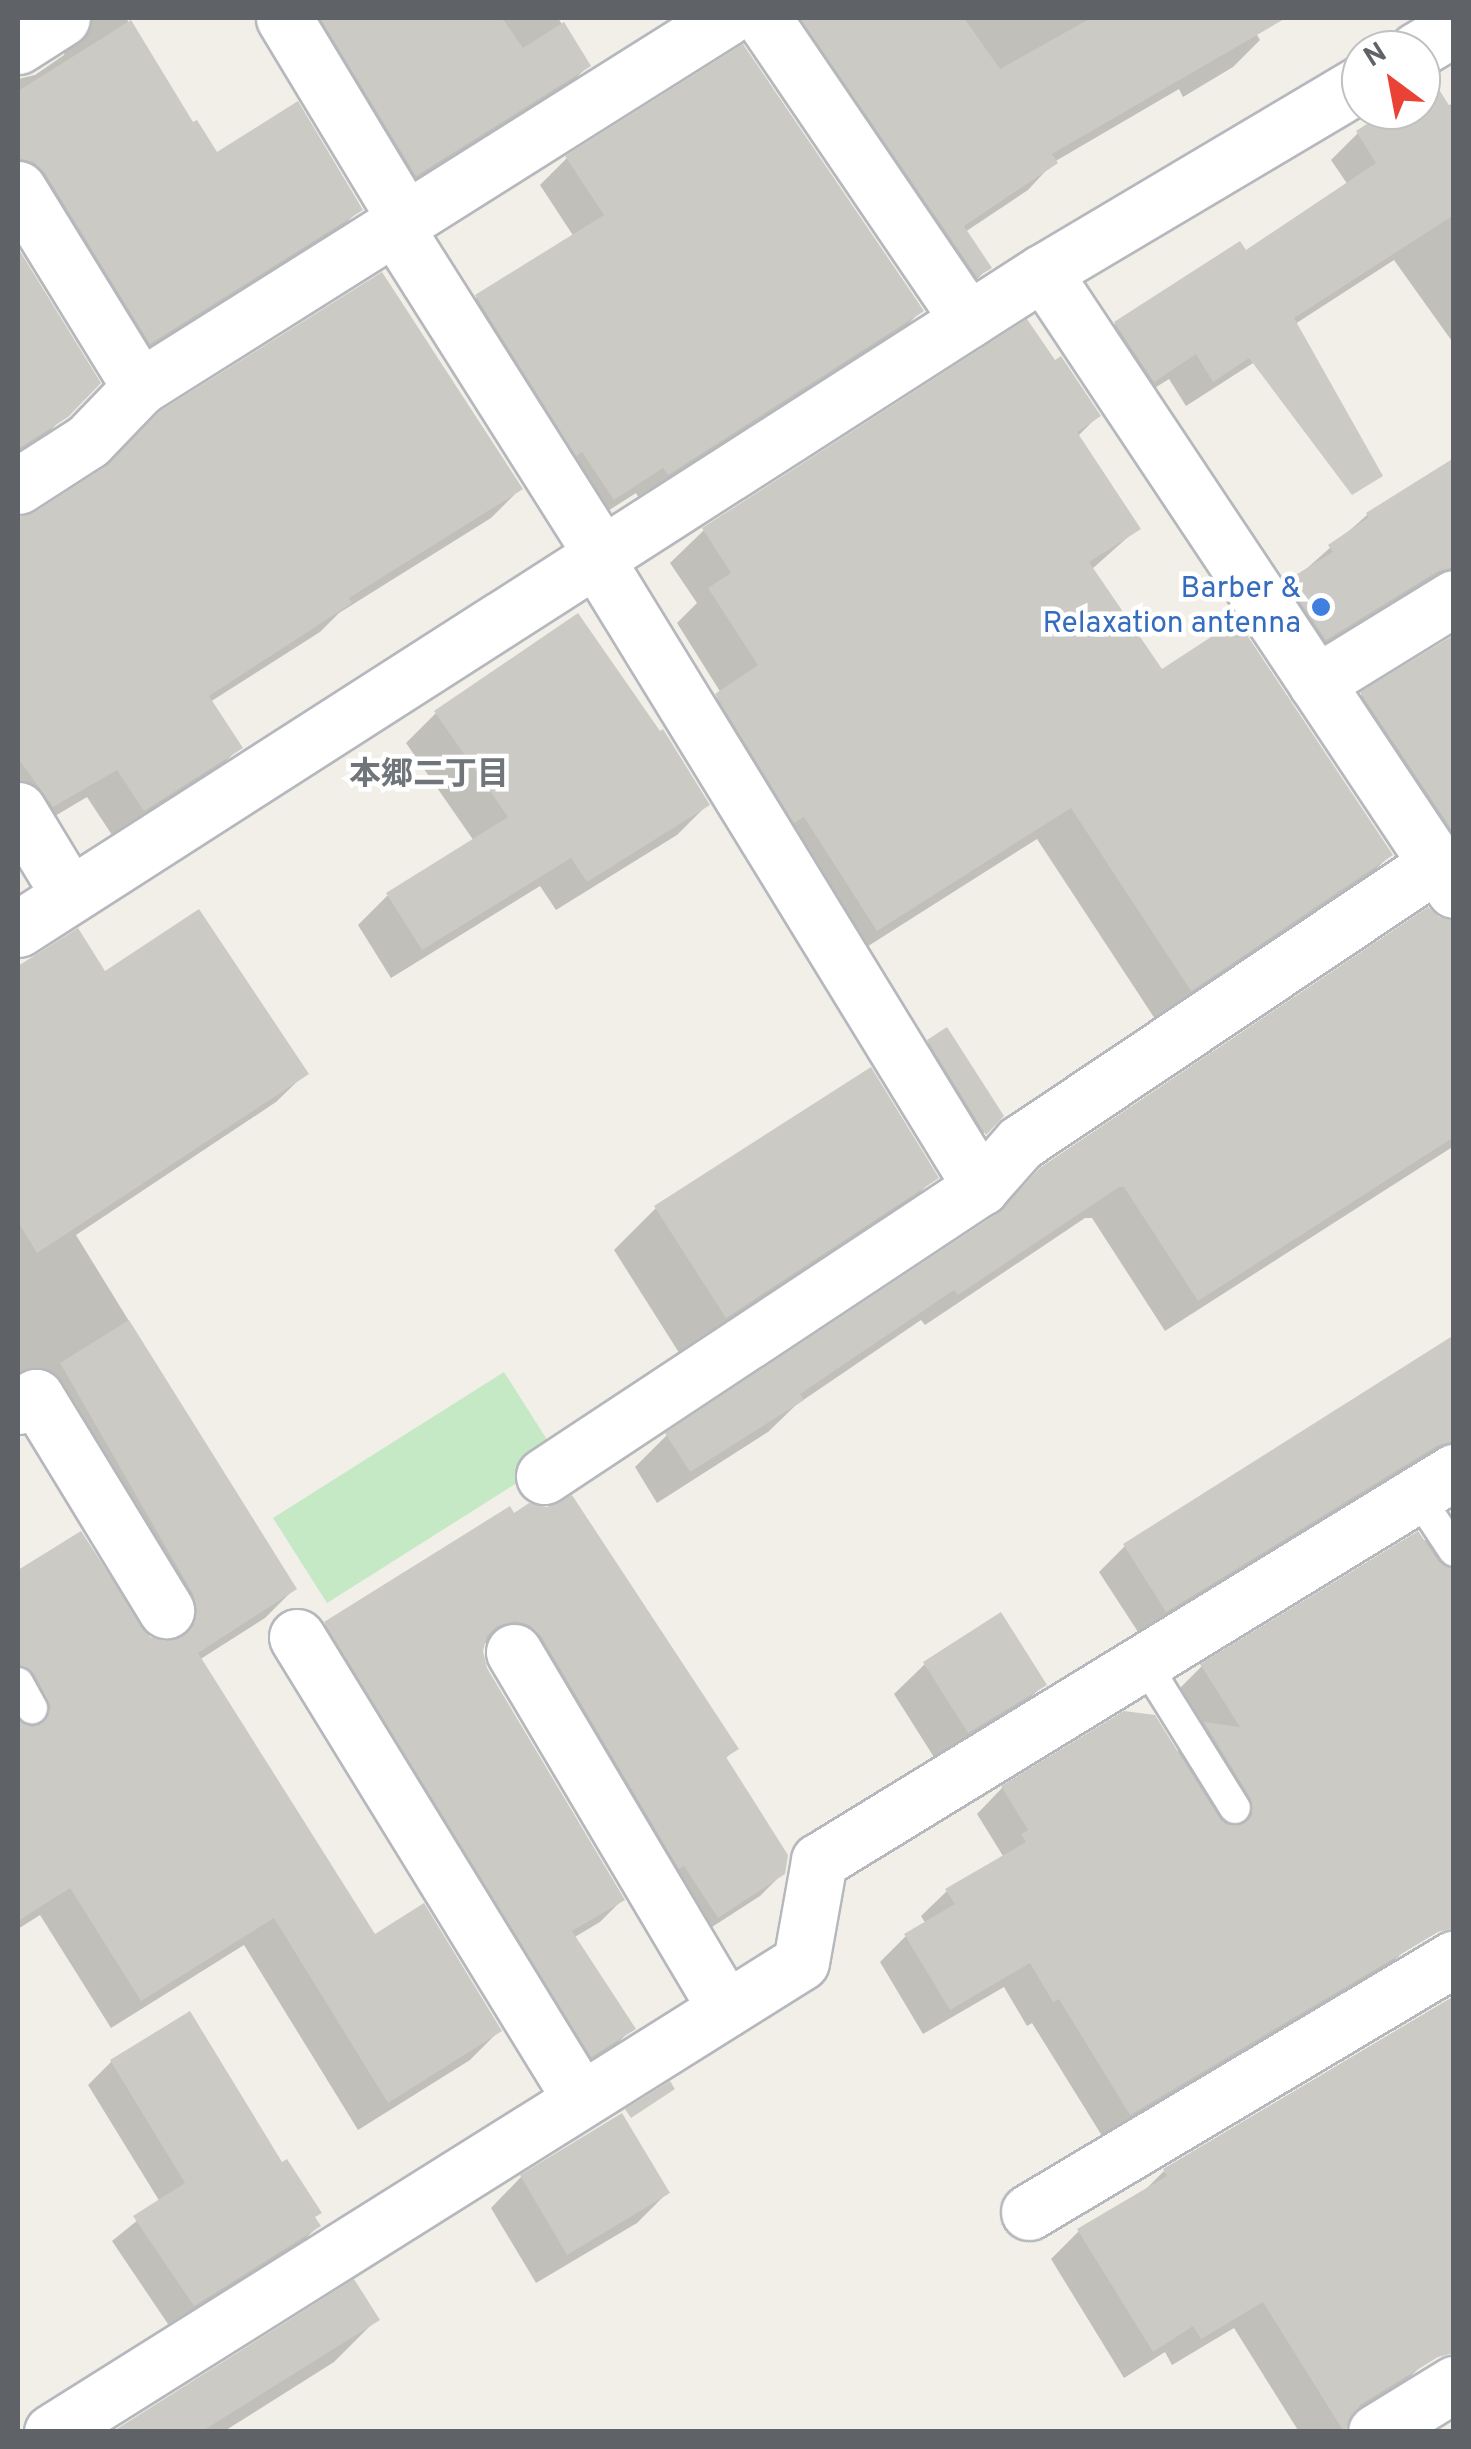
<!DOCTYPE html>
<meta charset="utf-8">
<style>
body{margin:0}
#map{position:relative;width:1471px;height:2449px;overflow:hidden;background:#f1efe8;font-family:Overpass,"Noto Sans JP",sans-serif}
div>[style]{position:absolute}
.green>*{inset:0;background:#c5e8c5}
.shadow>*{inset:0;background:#0003}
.building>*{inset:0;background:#cccac5}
.roads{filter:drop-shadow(2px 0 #b5b8bc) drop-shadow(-2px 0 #b5b8bc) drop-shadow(0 2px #b5b8bc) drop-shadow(0 -2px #b5b8bc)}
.lane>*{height:30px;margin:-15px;padding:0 15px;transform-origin:15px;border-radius:15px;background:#fff}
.street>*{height:55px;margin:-27.5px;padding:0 27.5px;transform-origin:27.5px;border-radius:27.5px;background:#fff}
.dots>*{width:28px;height:28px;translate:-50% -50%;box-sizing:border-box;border:5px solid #fff;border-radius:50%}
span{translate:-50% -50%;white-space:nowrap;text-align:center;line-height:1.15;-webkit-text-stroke:9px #fff;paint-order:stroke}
.shop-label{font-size:30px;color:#366cbe}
.right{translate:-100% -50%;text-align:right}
.neighbourhood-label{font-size:32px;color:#70757a;font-weight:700}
.frame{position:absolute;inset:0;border:20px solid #5f6368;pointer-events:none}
.north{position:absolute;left:1341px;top:30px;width:100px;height:100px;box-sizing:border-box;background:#fff;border:2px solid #bfc1c3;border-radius:50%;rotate:328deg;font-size:28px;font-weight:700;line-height:40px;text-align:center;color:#5f6368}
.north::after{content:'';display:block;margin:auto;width:35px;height:45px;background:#ea4335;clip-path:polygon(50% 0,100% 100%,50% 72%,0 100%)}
</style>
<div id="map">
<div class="green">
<div style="clip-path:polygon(504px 1372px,558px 1457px,327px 1603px,273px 1518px)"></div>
</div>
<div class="shadow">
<div style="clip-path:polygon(42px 18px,126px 18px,192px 126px,216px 155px,360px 209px,331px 238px,120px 371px,18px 204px,18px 79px,35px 75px,64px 55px,65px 48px)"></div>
<div style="clip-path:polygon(264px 18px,558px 18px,588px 66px,559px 95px,386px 203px)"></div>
<div style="clip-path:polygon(756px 18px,1247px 18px,1260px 40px,1233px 67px,1183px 97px,1179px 89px,1054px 162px,1028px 190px,965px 232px,989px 267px,962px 294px)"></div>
<div style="clip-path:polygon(1421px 92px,1447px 107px,1454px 102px,1454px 344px,1394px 260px,1292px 326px,1267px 354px,1186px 406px,1169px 379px,1126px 406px,1089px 350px,1115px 324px,1245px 254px,1348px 185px,1331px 160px,1358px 133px,1394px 110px,1421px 110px)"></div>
<div style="clip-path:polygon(567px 158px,921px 311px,894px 338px,640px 500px,636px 493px,586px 525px,450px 324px,477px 297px,574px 237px,540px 185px)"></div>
<div style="clip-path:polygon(18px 253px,98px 382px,36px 445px,18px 457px)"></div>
<div style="clip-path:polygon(1054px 364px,1098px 416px,1078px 436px,1138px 528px,1091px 570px,1161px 673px,1390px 855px,1357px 888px,1157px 1022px,1037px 839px,843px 962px,684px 729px,721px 693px,677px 623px,697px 603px,670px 563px,704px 530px)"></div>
<div style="clip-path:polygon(1454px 461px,1454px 607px,1298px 665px,1261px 609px,1367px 515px)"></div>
<div style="clip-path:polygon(520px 489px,491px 518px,339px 613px,320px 632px,210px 702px,240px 747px,210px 777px,114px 838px,87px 797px,23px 835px,18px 828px,18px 519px)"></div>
<div style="clip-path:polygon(1454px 638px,1454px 847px,1335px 721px,1362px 694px)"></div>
<div style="clip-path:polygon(436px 713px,707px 805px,677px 835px,556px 910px,540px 886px,391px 978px,358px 925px,388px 895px,474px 841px,406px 743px)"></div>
<div style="clip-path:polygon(1454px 938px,1454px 1146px,1165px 1331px,1092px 1218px,1085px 1218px,925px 1325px,921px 1320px,796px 1405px,768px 1432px,657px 1503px,635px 1467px,667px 1435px)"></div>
<div style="clip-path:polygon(33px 960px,104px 974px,306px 1073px,276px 1102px,76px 1235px,294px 1589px,265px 1618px,199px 1660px,374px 1937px,499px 2031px,470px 2060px,358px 2130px,244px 1945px,111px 2028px,40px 1915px,18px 1929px,18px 1573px,80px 1534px,151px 1640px,168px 1644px,169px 1639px,106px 1529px,109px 1525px,18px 1373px,18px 975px)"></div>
<div style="clip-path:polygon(929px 1042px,1001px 1116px,969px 1147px,914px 1057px)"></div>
<div style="clip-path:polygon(935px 1177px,893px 1220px,683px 1359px,614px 1250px,656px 1208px)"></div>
<div style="clip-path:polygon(1454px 1336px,1454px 1479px,1140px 1635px,1099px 1572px,1125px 1546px)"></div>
<div style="clip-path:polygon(509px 1509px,735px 1749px,724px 1760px,783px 1873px,760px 1896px,695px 1938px,491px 1642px,482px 1644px,485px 1669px,622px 1900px,600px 1922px,573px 1938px,632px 2029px,610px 2050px,569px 2077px,304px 1646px,326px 1624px)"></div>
<div style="clip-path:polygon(1454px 1512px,1454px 1921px,1401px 1954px,1378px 1976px,1104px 2139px,1032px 2023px,1027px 2026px,1004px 1987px,923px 2034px,880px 1962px,906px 1936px,926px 1924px,921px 1916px,947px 1891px,1003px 1856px,977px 1814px,1002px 1788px,1124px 1714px,1176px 1753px,1200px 1729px,1176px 1692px,1202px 1666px,1423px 1542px)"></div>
<div style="clip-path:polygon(925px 1664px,1044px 1684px,1014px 1714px,937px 1762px,894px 1694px)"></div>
<div style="clip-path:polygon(189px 2015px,318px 2226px,295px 2249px,170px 2327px,112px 2241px,160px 2202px,88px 2085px,111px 2062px)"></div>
<div style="clip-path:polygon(621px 2116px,667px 2193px,637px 2223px,536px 2283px,491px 2208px,521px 2177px)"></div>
<div style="clip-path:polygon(1164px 2171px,1423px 2364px,1395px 2392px,1344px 2423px,1343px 2432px,1299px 2432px,1234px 2328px,1172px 2365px,1165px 2352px,1124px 2378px,1051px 2259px,1079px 2231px,1140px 2195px)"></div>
<div style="clip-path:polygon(376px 2320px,334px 2362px,223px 2432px,116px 2432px)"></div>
</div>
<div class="building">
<div style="clip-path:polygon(320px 18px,502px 18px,523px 48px,564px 22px,591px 66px,416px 176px)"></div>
<div style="clip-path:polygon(800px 18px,964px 18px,1000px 69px,1091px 18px,1286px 18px,1052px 154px,1058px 163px,964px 226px,992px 268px,977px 277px)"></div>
<div style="clip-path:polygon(131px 20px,193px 122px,197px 120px,217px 152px,298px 101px,363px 210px,150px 344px,45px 173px,34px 162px,18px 158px,18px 91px)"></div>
<div style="clip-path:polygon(743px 44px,924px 311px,668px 475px,663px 468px,614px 500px,582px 452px,576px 456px,475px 295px,604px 215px,565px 156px)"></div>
<div style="clip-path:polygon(1438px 79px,1438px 88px,1454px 113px,1454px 215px,1294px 318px,1383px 476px,1352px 495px,1249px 358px,1213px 382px,1196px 354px,1154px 382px,1114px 322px,1240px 241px,1246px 250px,1376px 163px,1356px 131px,1389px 110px,1421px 110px,1421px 89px)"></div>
<div style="clip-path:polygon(18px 248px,101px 383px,68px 417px,18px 449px)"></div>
<div style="clip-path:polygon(382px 272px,523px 489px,349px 598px,352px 603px,209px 696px,243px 748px,144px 811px,117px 770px,53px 807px,18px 758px,18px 517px,35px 512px,105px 467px,160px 411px)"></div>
<div style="clip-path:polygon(1027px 319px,1055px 360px,1061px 356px,1101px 416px,1077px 432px,1141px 529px,1089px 562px,1162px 669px,1237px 620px,1393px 855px,1191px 991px,1071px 808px,877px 931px,804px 817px,794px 823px,715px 694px,758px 665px,708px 588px,731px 573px,702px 528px)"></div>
<div style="clip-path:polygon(1454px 458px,1454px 567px,1438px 571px,1326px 640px,1286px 581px,1333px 552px,1328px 545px,1369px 517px,1366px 513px)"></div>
<div style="clip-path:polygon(578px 613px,660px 731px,663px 729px,710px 805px,587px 882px,571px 858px,422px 950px,386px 893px,508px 817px,434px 711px)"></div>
<div style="clip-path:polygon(1454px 635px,1454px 833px,1360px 692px)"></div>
<div style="clip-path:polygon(1428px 907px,1439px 917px,1454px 921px,1454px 1137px,1198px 1301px,1124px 1187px,1119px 1187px,958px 1295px,954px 1290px,800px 1394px,804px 1400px,690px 1472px,665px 1433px,998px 1213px,1041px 1167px)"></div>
<div style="clip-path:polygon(199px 909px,309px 1074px,37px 1253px,18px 1222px,18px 966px,78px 928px,105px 971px)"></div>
<div style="clip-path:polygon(947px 1027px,1004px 1116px,986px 1135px,927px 1040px)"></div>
<div style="clip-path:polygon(871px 1067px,939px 1178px,726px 1318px,654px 1206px)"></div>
<div style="clip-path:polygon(129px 1320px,297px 1589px,198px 1653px,375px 1934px,424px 1903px,502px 2031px,388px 2103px,274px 1918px,141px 2001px,70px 1888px,18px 1921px,18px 1719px,31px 1727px,40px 1725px,51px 1707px,34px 1673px,18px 1664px,18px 1570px,81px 1531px,150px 1637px,166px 1641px,181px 1637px,193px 1626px,197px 1610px,193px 1594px,60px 1363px)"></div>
<div style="clip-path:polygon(1454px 1335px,1454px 1441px,1438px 1445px,1166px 1612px,1123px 1544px)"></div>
<div style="clip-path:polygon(572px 1495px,739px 1749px,726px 1757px,788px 1855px,785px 1874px,718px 1918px,684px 1866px,679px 1869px,541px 1636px,530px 1625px,515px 1621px,497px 1626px,487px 1636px,483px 1651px,487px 1668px,625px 1900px,572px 1931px,636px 2029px,591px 2057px,324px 1622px,510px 1506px,514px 1513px,529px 1503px,547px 1507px)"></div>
<div style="clip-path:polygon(1418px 1531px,1439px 1562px,1454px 1570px,1454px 1928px,1438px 1932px,1130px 2115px,1059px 1999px,1053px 2002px,1030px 1963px,950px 2010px,904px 1934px,955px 1904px,945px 1889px,1026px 1842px,1021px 1834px,1028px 1830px,1001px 1786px,1124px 1711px,1155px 1715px,1220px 1819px,1227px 1825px,1244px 1824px,1252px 1816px,1251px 1799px,1204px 1722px,1240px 1727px,1200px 1664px)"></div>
<div style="clip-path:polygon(1001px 1612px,1047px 1685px,968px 1733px,923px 1662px)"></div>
<div style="clip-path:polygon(1454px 1996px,1454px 2353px,1438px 2357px,1360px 2405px,1344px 2432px,1263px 2302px,1201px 2339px,1193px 2326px,1153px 2352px,1077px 2229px,1167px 2176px,1163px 2169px)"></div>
<div style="clip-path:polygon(190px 2011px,282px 2162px,287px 2159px,322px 2213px,315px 2217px,321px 2226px,194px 2306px,133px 2216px,185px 2183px,110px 2060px)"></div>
<div style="clip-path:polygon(670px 2081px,675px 2089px,631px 2118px,625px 2109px)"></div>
<div style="clip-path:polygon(622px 2113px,670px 2193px,567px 2255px,520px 2175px)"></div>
<div style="clip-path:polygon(354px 2279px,380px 2320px,201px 2432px,112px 2432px)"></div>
</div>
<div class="roads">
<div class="lane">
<div style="left:1417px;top:1495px;width:67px;rotate:56.5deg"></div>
<div style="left:1144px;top:1662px;width:172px;rotate:58.1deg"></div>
<div style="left:18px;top:1683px;width:29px;rotate:61deg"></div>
</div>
<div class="street">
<div style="left:284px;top:18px;width:236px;rotate:58.9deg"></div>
<div style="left:763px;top:18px;width:365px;rotate:55.8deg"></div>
<div style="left:18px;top:46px;width:52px;rotate:-32.5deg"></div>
<div style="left:1417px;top:50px;width:43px;rotate:-30.7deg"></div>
<div style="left:18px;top:189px;width:233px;rotate:58.4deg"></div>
<div style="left:395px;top:227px;width:388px;rotate:57.7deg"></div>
<div style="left:1043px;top:272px;width:742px;rotate:56.37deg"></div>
<div style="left:18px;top:486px;width:83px;rotate:-32.7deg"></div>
<div style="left:88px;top:441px;width:75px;rotate:-46.1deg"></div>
<div style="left:140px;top:387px;width:693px;rotate:-32.2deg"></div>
<div style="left:596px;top:559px;width:737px;rotate:58.49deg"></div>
<div style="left:1316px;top:683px;width:162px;rotate:-31.6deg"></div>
<div style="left:18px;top:810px;width:100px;rotate:58.8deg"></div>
<div style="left:18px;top:929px;width:1217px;rotate:-32.66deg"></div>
<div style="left:1043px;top:272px;width:370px;rotate:-30.7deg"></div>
<div style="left:18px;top:1406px;width:20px;rotate:-27deg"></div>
<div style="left:36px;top:1397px;width:250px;rotate:58.6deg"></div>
<div style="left:544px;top:1476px;width:524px;rotate:-33.48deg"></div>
<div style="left:981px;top:1187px;width:59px;rotate:-48.4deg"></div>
<div style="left:1020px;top:1143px;width:501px;rotate:-33.85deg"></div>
<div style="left:297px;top:1637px;width:541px;rotate:58.45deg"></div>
<div style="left:514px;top:1652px;width:415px;rotate:59.3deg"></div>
<div style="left:1029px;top:2212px;width:495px;rotate:-30.8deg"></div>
<div style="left:52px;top:2432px;width:884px;rotate:-32.11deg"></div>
<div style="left:801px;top:1962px;width:103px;rotate:-79.9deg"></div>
<div style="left:819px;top:1861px;width:745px;rotate:-31.49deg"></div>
<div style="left:1376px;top:2432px;width:92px;rotate:-31.6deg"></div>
</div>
</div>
<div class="dots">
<div style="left:1321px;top:607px;background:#3f7fe0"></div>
</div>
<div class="shop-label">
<span class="right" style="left:1301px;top:607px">Barber &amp;<br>Relaxation antenna</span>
</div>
<div class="neighbourhood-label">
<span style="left:429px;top:776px">本郷二丁目</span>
</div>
<div class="frame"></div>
<div class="north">N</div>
</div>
